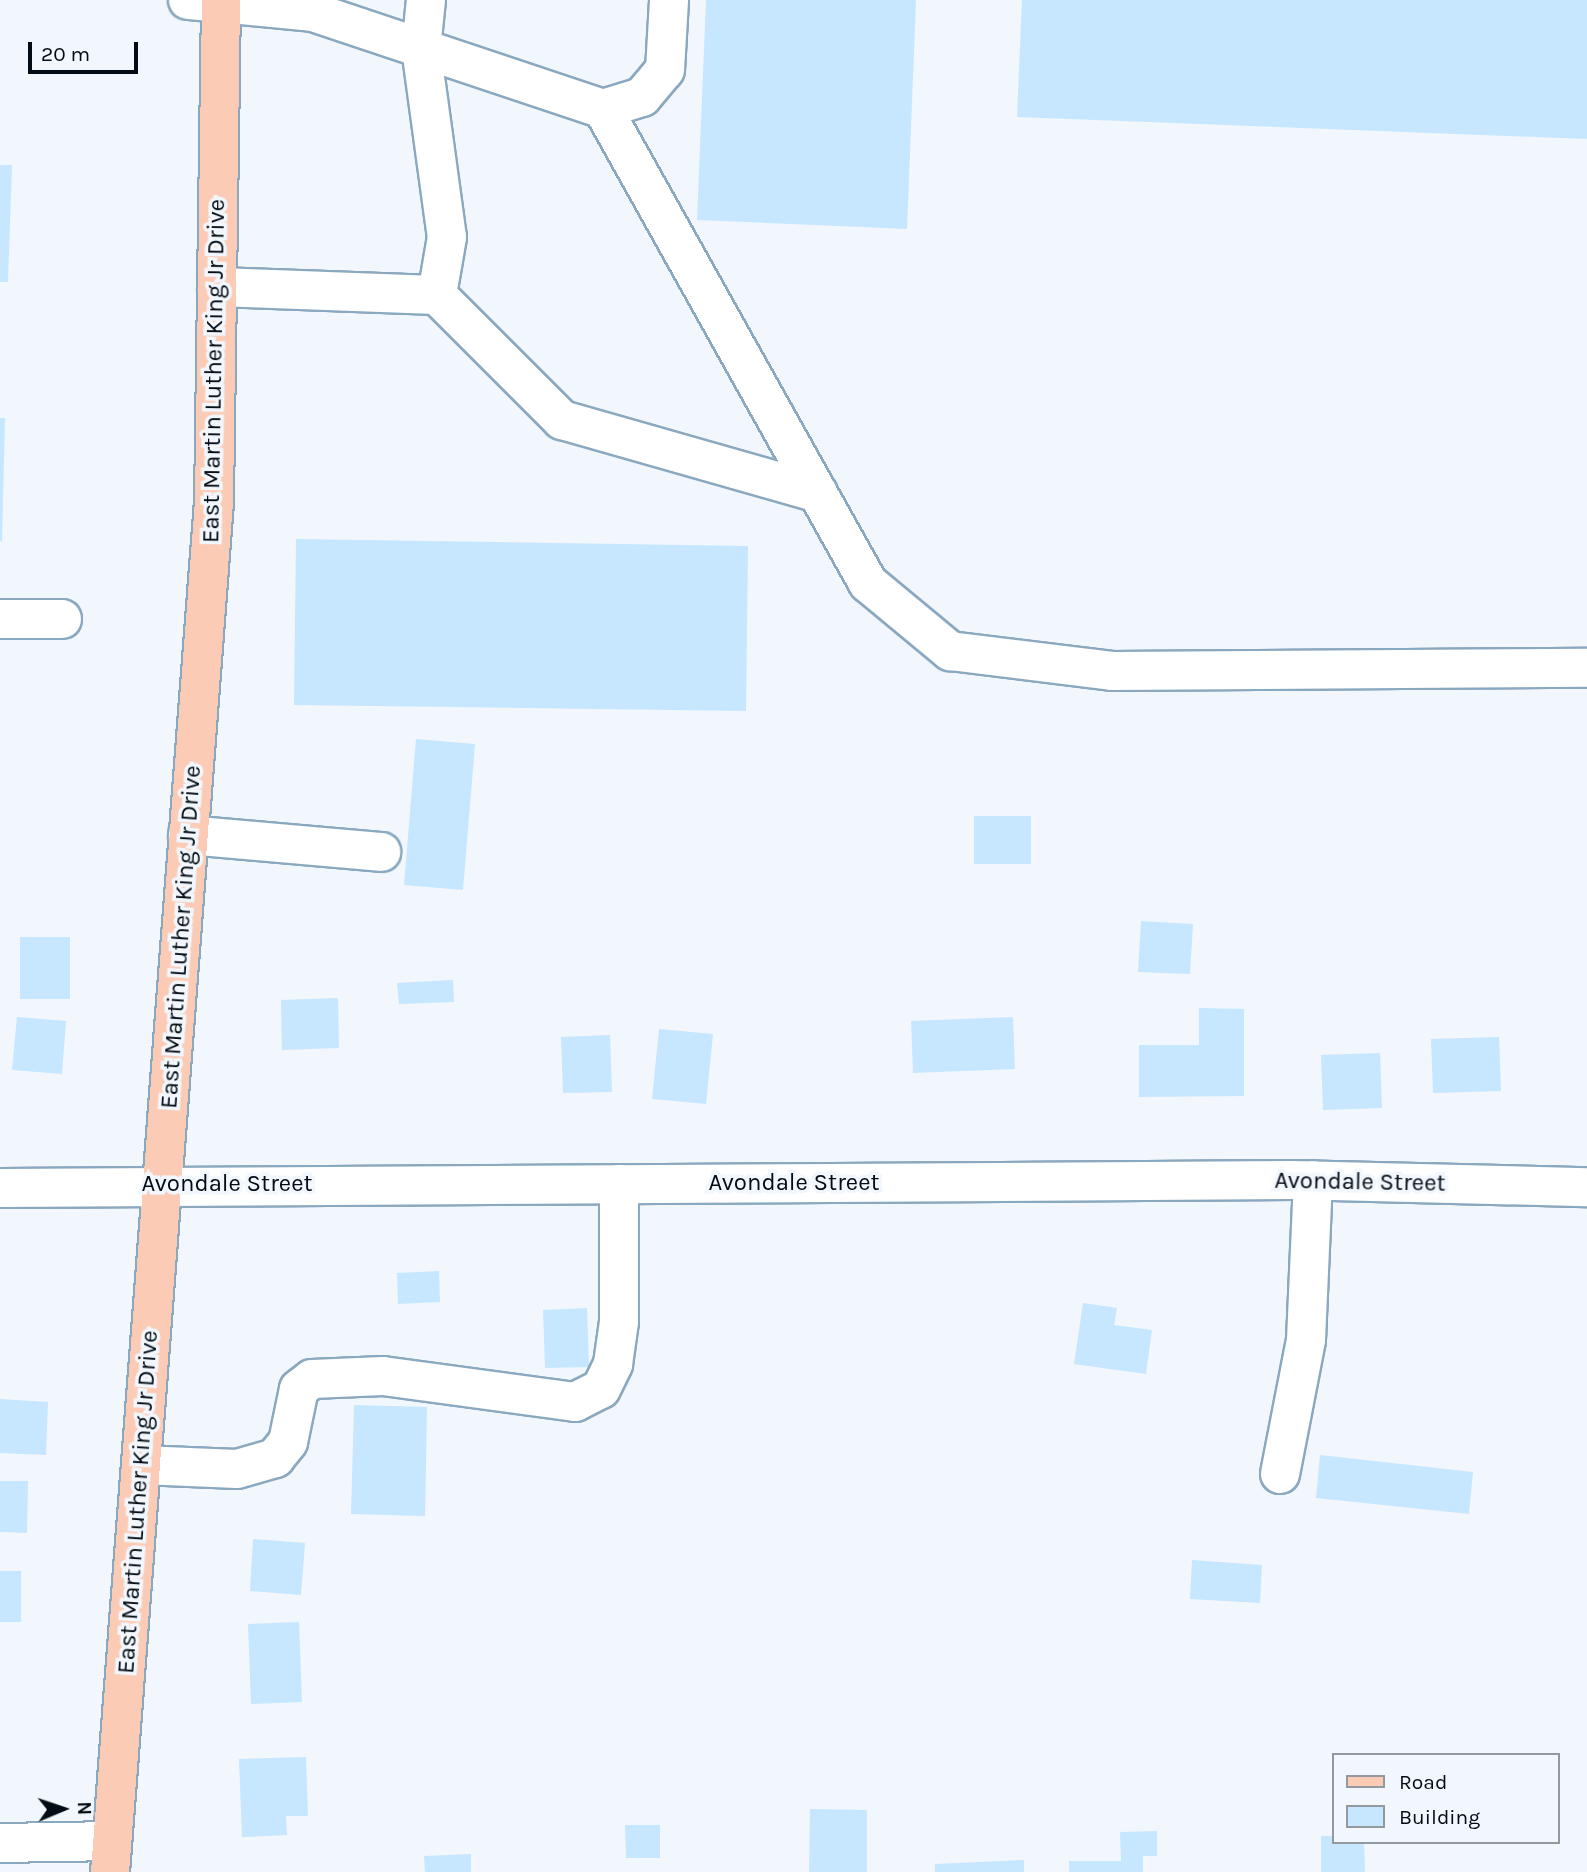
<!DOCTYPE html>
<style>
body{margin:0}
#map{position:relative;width:1587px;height:1872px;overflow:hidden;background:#f1f7fc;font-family:Karla,sans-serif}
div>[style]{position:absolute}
.building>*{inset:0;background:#c7e6ff}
.roads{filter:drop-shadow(2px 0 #8aa8bf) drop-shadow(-2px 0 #8aa8bf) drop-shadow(0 2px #8aa8bf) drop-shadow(0 -2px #8aa8bf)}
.minor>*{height:38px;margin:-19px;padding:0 19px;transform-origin:19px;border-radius:19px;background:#fff}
.major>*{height:38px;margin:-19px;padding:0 19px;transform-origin:19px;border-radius:19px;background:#fbcbb6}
span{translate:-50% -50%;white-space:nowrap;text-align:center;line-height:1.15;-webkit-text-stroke:7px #f1f7fc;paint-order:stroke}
.street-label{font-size:24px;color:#030c14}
.legend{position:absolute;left:1332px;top:1753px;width:228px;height:91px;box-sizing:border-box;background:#f1f7fc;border:2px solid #92999f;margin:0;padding:9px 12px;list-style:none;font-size:21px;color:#030c14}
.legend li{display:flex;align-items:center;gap:14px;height:35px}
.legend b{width:35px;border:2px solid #92999f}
.north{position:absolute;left:28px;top:1774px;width:70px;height:70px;-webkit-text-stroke:5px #f1f7fc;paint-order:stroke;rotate:88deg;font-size:19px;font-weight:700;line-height:28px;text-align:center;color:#030c14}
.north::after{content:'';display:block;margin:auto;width:24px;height:32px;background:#030c14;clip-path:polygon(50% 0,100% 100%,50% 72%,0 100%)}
.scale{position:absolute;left:28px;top:42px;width:110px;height:32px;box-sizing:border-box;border:4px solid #030c14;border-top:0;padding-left:9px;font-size:21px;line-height:24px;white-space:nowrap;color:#030c14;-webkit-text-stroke:5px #f1f7fc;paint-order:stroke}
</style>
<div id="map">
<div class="building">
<div style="clip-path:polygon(706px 0,916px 0,907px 229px,697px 220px)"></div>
<div style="clip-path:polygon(1022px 0,1587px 0,1587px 139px,1017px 117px)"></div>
<div style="clip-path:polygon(0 165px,12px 165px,8px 282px,0 282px)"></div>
<div style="clip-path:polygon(0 418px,5px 418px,2px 542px,0 541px)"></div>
<div style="clip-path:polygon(296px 539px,748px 546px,746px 711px,294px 705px)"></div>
<div style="clip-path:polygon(416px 739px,475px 744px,463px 890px,404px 885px)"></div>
<div style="clip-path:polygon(974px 816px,1031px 816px,1031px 864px,974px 864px)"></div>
<div style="clip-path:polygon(1141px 921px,1193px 924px,1190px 974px,1138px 972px)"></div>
<div style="clip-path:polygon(20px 937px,70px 937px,70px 999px,20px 999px)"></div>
<div style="clip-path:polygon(453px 980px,454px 1002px,399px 1004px,397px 983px)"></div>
<div style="clip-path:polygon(338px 998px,339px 1048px,282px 1050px,281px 1000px)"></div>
<div style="clip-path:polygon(1199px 1008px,1244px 1009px,1244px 1096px,1139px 1097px,1139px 1045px,1199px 1045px)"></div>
<div style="clip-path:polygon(17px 1017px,66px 1021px,62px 1074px,12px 1070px)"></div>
<div style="clip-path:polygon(1013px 1017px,1015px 1069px,913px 1073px,911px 1021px)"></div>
<div style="clip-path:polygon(659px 1029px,713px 1034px,706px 1104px,652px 1099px)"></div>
<div style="clip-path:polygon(610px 1035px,612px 1092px,563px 1093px,561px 1037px)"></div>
<div style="clip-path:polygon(1499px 1037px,1501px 1091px,1433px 1093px,1431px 1039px)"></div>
<div style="clip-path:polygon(1380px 1053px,1382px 1108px,1323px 1110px,1321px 1055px)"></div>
<div style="clip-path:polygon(439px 1271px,440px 1302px,398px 1304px,397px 1273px)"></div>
<div style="clip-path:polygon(1083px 1303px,1117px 1308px,1114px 1325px,1152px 1330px,1146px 1374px,1074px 1364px)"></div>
<div style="clip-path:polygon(587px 1308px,589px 1367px,545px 1368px,543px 1310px)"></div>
<div style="clip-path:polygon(0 1399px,48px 1402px,46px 1455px,0 1453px)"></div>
<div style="clip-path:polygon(354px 1405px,427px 1407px,425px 1516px,351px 1514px)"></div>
<div style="clip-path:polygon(1320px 1455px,1473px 1472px,1469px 1514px,1316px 1498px)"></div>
<div style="clip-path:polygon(0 1481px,28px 1481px,27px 1533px,0 1532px)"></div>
<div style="clip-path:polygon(253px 1539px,305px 1543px,301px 1595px,250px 1591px)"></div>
<div style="clip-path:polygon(1192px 1560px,1262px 1565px,1260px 1603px,1190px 1599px)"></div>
<div style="clip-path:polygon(0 1571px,21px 1571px,21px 1622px,0 1622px)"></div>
<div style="clip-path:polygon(299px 1622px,302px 1702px,251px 1704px,248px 1624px)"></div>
<div style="clip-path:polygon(306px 1757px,308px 1816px,286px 1816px,287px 1835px,242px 1837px,239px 1759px)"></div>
<div style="clip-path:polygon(810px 1809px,867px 1810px,867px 1872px,809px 1872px)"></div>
<div style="clip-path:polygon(625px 1825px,660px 1825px,660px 1858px,626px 1858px)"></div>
<div style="clip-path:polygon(1157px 1831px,1157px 1856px,1143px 1856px,1143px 1872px,1069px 1872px,1069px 1861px,1121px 1861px,1120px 1832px)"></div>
<div style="clip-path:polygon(1321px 1836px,1333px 1836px,1333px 1842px,1364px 1842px,1365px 1872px,1321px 1872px)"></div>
<div style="clip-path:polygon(471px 1854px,471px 1872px,425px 1872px,424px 1856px)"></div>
<div style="clip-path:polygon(1024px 1860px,1024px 1872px,935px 1872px,935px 1864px)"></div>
</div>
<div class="roads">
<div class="minor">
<div style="left:188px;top:0;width:126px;rotate:5.5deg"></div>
<div style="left:313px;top:12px;width:306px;rotate:18.5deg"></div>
<div style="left:603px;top:109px;width:41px;rotate:-17.1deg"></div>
<div style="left:642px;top:97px;width:35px;rotate:-50deg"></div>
<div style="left:665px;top:70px;width:70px;rotate:-86.7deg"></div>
<div style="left:426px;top:0;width:48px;rotate:95.9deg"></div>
<div style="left:421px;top:48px;width:191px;rotate:82.2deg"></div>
<div style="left:447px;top:237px;width:59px;rotate:99.8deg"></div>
<div style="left:603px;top:109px;width:543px;rotate:60.79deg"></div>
<div style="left:868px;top:583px;width:107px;rotate:39.7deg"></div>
<div style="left:950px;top:651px;width:163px;rotate:7deg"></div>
<div style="left:1112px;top:671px;width:475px;rotate:-0.4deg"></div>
<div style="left:217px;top:287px;width:220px;rotate:2.1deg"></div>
<div style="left:437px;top:295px;width:177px;rotate:45deg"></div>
<div style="left:562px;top:420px;width:266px;rotate:15.9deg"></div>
<div style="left:0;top:619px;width:62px"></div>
<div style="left:188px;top:835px;width:194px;rotate:5deg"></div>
<div style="left:0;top:1188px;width:1292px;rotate:-0.35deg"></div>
<div style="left:1292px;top:1180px;width:295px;rotate:1.4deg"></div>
<div style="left:141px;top:1465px;width:96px;rotate:2.4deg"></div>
<div style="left:237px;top:1469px;width:40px;rotate:-16deg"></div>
<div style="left:275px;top:1458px;width:21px;rotate:-51deg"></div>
<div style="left:288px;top:1442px;width:54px;rotate:-78.3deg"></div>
<div style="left:299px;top:1389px;width:16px;rotate:-38deg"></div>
<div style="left:312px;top:1379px;width:71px;rotate:-2.4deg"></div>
<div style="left:383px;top:1376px;width:194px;rotate:7.7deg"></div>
<div style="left:575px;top:1402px;width:29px;rotate:-27deg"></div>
<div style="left:601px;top:1389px;width:28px;rotate:-64deg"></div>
<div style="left:613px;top:1364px;width:42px;rotate:-81.9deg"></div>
<div style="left:619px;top:1322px;width:138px;rotate:-90deg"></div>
<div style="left:1280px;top:1474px;width:136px;rotate:-79deg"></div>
<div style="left:1306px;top:1340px;width:160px;rotate:-87.5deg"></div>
<div style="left:0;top:1843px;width:112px;rotate:-1deg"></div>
</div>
<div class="major">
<div style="left:110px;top:1872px;width:1374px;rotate:-85.66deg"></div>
<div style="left:214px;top:502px;width:502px;rotate:-89.2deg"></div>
</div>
</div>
<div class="street-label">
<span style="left:214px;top:371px;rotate:-89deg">East Martin Luther King Jr Drive</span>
<span style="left:181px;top:937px;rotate:-86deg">East Martin Luther King Jr Drive</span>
<span style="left:1360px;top:1182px;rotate:1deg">Avondale Street</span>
<span style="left:794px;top:1183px">Avondale Street</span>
<span style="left:227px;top:1184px">Avondale Street</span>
<span style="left:138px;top:1502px;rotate:-86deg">East Martin Luther King Jr Drive</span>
</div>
<ul class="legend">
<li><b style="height:9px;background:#fbcbb6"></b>Road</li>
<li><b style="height:19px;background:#c7e6ff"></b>Building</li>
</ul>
<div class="north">N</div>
<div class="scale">20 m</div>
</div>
